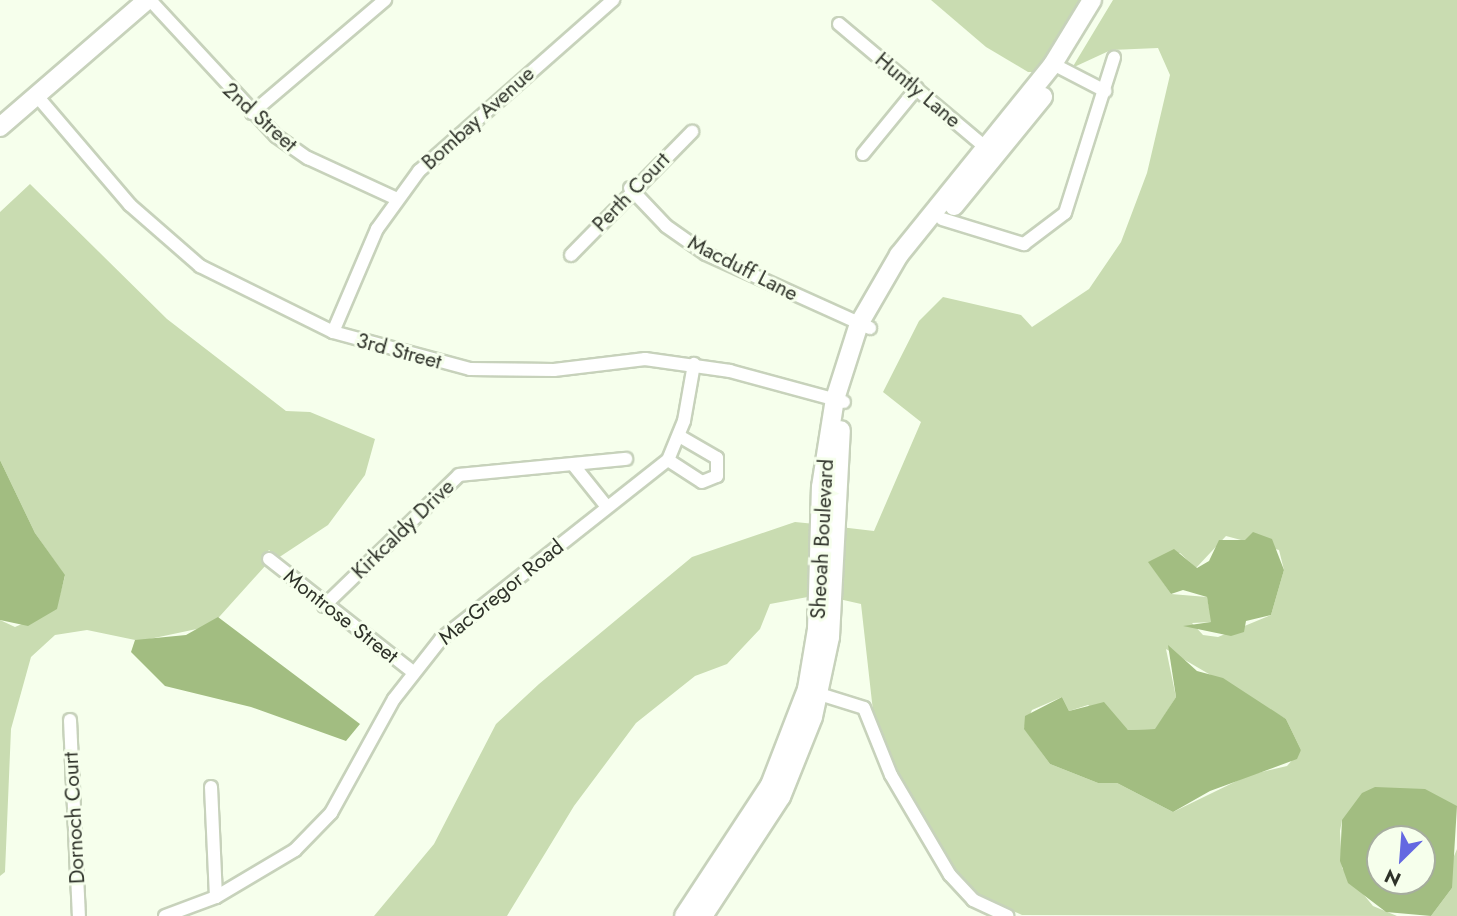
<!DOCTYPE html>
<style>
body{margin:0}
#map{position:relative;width:1457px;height:916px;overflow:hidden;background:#f6ffec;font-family:Jost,sans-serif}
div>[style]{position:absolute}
.green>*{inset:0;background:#c9dcb1}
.water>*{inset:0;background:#a2bd81}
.roads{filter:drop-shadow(2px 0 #c7d2bb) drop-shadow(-2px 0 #c7d2bb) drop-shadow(0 2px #c7d2bb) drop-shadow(0 -2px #c7d2bb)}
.street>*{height:12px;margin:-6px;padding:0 6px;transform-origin:6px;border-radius:6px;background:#fff}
.secondary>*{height:18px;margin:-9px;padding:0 9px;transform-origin:9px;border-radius:9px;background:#fff}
span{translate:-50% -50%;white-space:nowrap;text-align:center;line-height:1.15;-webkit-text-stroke:6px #f6ffec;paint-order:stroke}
.street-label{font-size:21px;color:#2e3229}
.north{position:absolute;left:1366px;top:825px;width:70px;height:70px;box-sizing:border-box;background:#f6ffec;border:2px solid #a6ad9e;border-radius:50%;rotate:205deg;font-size:19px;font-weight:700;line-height:28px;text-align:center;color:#2e3229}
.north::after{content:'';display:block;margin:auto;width:24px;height:32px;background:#6468e1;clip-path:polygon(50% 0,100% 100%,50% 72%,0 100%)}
</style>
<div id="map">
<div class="green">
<div style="clip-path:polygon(931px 0,1086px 0,1040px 72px,1028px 72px,986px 47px)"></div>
<div style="clip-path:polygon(evenodd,1113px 0,1457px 0,1457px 806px,1342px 820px,1340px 831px,1342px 868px,1373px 906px,1397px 916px,1022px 915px,977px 894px,955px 870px,897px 772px,873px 711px,861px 604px,839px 599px,840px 527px,874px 531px,921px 422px,883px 392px,919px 321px,943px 297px,1021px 315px,1032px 327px,1089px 289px,1121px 242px,1147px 173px,1170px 75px,1158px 48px,1111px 50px,1072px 68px,1113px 0,1226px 536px,1279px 550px,1284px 570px,1271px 615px,1218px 637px,1203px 635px,1192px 623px,1212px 622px,1207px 597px,1171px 594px,1149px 562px,1180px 553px,1196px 568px,1226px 536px,1113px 0,1166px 649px,1286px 719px,1301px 750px,1287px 766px,1249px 775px,1173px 812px,1117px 783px,1098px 783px,1050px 764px,1024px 728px,1032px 710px,1062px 697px,1069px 711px,1088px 705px,1128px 730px,1156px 729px,1176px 697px,1166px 649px)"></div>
<div style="clip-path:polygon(30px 184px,167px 319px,286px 411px,310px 412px,375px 439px,365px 475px,328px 525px,278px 558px,269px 550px,261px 560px,266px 565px,211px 626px,140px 641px,87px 630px,55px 635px,31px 657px,11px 729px,5px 872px,0 876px,0 620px,15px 627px,56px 609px,65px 576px,35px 533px,0 460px,0 212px)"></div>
<div style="clip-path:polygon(795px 522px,815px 524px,813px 596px,770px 604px,760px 629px,727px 664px,695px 676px,636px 723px,574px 806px,507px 916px,374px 916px,434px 844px,496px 724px,539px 684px,692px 557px)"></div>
<div style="clip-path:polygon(1457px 849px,1457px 916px,1431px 916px,1452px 888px,1449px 868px)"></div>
</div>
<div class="water">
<div style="clip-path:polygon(0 460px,35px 533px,65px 575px,57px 609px,28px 626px,0 620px)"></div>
<div style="clip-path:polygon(1253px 532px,1272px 539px,1284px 570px,1271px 615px,1246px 621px,1244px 632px,1231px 636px,1183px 626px,1211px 622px,1207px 597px,1183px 590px,1171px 594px,1148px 562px,1174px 549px,1197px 568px,1209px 561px,1219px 540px,1245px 540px)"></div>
<div style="clip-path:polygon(218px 617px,360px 724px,346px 741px,251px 707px,165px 686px,131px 652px,135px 640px,186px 635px)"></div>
<div style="clip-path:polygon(1168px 645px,1197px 671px,1223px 678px,1286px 719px,1301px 750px,1297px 759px,1210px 791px,1173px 812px,1117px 783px,1098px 783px,1050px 764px,1024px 729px,1025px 716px,1062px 697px,1069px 711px,1104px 702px,1128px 730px,1155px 729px,1176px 697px)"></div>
<div style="clip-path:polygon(evenodd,1375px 787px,1425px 789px,1457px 806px,1452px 888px,1431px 916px,1386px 912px,1348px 883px,1340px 861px,1342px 820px,1362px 793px,1375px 787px,1380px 839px,1422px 839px,1422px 881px,1380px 881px,1380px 839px)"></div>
</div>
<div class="roads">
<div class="street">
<div style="left:150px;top:0;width:185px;rotate:47.2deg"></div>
<div style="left:276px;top:136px;width:39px;rotate:35deg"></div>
<div style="left:308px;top:158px;width:98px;rotate:24.7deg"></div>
<div style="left:839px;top:24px;width:197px;rotate:40.1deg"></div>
<div style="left:1053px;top:64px;width:59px;rotate:27.4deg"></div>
<div style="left:37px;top:96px;width:143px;rotate:49.5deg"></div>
<div style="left:130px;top:205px;width:93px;rotate:41.1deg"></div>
<div style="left:200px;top:266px;width:148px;rotate:26.4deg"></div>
<div style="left:333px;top:332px;width:142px;rotate:15.1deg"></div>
<div style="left:470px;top:369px;width:84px;rotate:0.7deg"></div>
<div style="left:554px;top:370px;width:92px;rotate:-6.9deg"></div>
<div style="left:645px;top:359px;width:86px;rotate:8deg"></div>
<div style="left:730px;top:371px;width:118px;rotate:15.2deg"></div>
<div style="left:252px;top:113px;width:175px;rotate:-40.4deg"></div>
<div style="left:863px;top:154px;width:85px;rotate:-50.7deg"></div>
<div style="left:630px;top:188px;width:52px;rotate:46.5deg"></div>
<div style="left:666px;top:226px;width:49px;rotate:35deg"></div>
<div style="left:706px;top:254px;width:180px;rotate:24.3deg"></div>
<div style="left:942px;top:219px;width:86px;rotate:17deg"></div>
<div style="left:1024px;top:244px;width:51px;rotate:-37.1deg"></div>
<div style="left:1065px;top:213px;width:163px;rotate:-72.5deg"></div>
<div style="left:571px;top:255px;width:173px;rotate:-45.5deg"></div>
<div style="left:333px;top:332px;width:112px;rotate:-66.9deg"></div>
<div style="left:377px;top:229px;width:72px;rotate:-54.1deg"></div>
<div style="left:419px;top:171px;width:259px;rotate:-41.4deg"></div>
<div style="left:668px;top:460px;width:40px;rotate:32.9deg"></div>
<div style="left:702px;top:482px;width:16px;rotate:-22deg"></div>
<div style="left:717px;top:476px;width:18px;rotate:-90deg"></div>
<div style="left:717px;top:458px;width:44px;rotate:-149.9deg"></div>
<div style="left:575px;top:467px;width:51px;rotate:51.3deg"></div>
<div style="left:269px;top:559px;width:183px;rotate:38.1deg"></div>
<div style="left:324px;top:606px;width:188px;rotate:-44.1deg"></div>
<div style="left:459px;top:475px;width:168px;rotate:-5.5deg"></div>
<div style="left:813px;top:692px;width:53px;rotate:17.4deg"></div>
<div style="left:864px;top:708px;width:72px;rotate:68.1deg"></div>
<div style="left:891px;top:775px;width:116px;rotate:59.5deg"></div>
<div style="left:950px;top:875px;width:34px;rotate:47deg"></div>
<div style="left:973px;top:900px;width:38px;rotate:25deg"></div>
<div style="left:70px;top:720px;width:196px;rotate:87.4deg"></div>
<div style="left:211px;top:787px;width:110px;rotate:87.4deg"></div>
<div style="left:165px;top:916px;width:54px;rotate:-20.4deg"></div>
<div style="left:216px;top:897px;width:92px;rotate:-30.7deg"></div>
<div style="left:295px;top:850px;width:52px;rotate:-45.8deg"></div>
<div style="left:331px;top:813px;width:130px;rotate:-61.1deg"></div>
<div style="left:394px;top:699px;width:76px;rotate:-51.9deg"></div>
<div style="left:441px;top:639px;width:289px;rotate:-38.3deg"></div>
<div style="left:668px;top:460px;width:42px;rotate:-67.7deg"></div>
<div style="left:684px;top:421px;width:58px;rotate:-80deg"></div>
</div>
<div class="secondary">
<div style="left:0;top:127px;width:194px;rotate:-40.8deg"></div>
<div style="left:954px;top:206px;width:141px;rotate:-50.8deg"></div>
<div style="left:684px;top:916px;width:157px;rotate:-56.7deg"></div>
<div style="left:770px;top:785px;width:103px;rotate:-68.9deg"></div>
<div style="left:807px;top:689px;width:61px;rotate:-80.5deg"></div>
<div style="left:817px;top:629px;width:142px;rotate:-88.4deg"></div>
<div style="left:821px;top:487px;width:89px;rotate:-81deg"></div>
<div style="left:835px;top:399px;width:79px;rotate:-72.3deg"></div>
<div style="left:859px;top:324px;width:80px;rotate:-59.9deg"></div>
<div style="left:899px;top:255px;width:245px;rotate:-51.1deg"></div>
<div style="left:1053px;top:64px;width:75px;rotate:-58.6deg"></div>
<div style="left:703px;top:916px;width:142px;rotate:-56.8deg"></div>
<div style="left:781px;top:797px;width:86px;rotate:-68.2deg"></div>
<div style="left:813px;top:717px;width:82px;rotate:-78deg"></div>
<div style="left:830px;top:637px;width:207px;rotate:-87deg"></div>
</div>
</div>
<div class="street-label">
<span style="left:918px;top:90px;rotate:40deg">Huntly Lane</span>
<span style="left:260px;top:117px;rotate:42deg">2nd Street</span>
<span style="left:478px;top:118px;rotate:-42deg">Bombay Avenue</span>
<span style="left:631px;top:192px;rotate:-46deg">Perth Court</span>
<span style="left:743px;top:268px;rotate:27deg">Macduff Lane</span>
<span style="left:399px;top:351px;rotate:15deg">3rd Street</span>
<span style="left:403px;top:529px;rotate:-44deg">Kirkcaldy Drive</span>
<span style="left:822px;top:539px;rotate:-87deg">Sheoah Boulevard</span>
<span style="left:501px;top:592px;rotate:-39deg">MacGregor Road</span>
<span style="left:341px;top:616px;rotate:38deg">Montrose Street</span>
<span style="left:74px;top:818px;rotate:-93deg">Dornoch Court</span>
</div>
<div class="north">N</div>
</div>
